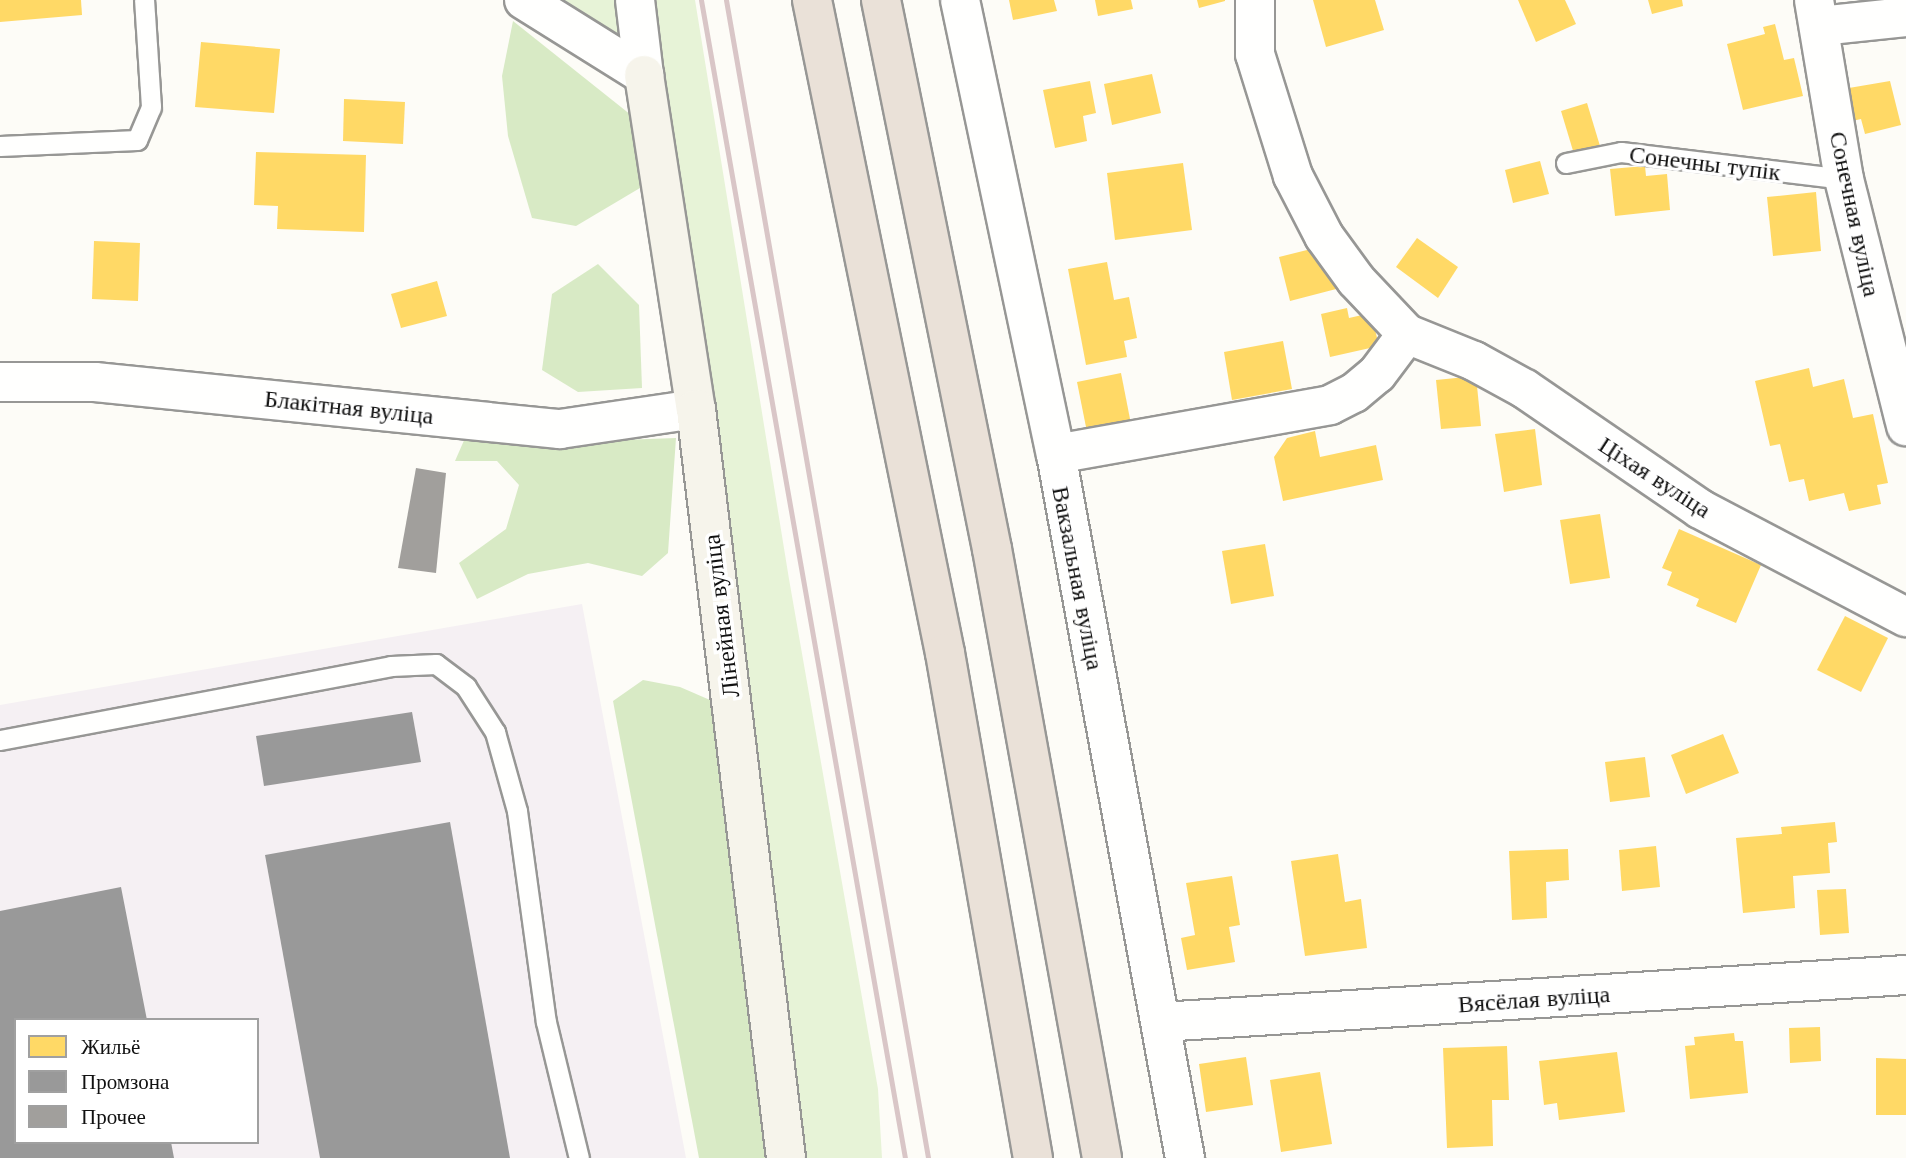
<!DOCTYPE html>
<meta charset="utf-8">
<style>
body{margin:0}
#map{position:relative;width:1906px;height:1158px;overflow:hidden;background:#fdfcf7;font-family:"Libre Baskerville",serif}
div>[style]{position:absolute}
.industrial>*{inset:0;background:#f5f0f3}
.green>*{inset:0;background:#e7f3d7}
.forest>*{inset:0;background:#d8eac5}
.homes>*{inset:0;background:#ffd966}
.industry>*{inset:0;background:#999}
.building>*{inset:0;background:#a19f9c}
.roads{filter:drop-shadow(2px 0 #979795) drop-shadow(-2px 0 #979795) drop-shadow(0 2px #979795) drop-shadow(0 -2px #979795)}
.lane>*{height:19px;margin:-9.5px;padding:0 9.5px;transform-origin:9.5px;border-radius:9.5px;background:#fffffe}
.street>*{height:38px;margin:-19px;padding:0 19px;transform-origin:19px;border-radius:19px;background:#fffffe}
.secondary>*{height:38px;margin:-19px;padding:0 19px;transform-origin:19px;border-radius:19px;background:#f6f4eb}
.highway>*{height:38px;margin:-19px;padding:0 19px;transform-origin:19px;border-radius:19px;background:#eae1d8}
.rail>*{height:5px;margin:-2.5px;padding:0 2.5px;transform-origin:2.5px;border-radius:2.5px;background:#d9c6c7}
span{translate:-50% -50%;white-space:nowrap;text-align:center;line-height:1.15;-webkit-text-stroke:7px #fff;paint-order:stroke}
.street-label{font-size:24px;color:#111}
.legend{position:absolute;left:14px;top:1018px;width:245px;height:126px;box-sizing:border-box;background:#fff;border:2px solid #a0a0a0;margin:0;padding:9px 12px;list-style:none;font-size:21px;color:#111}
.legend li{display:flex;align-items:center;gap:14px;height:35px}
.legend b{width:35px;border:2px solid #a0a0a0}
</style>
<div id="map">
<div class="industrial">
<div style="clip-path:polygon(evenodd,582px 604px,686px 1158px,0 1158px,0 705px,582px 604px,16px 1020px,257px 1020px,257px 1142px,16px 1142px,16px 1020px)"></div>
</div>
<div class="green">
<div style="clip-path:polygon(524px 0,695px 0,789px 579px,878px 1089px,882px 1158px,786px 1158px,644px 75px)"></div>
</div>
<div class="forest">
<div style="clip-path:polygon(513px 21px,636px 119px,640px 188px,576px 226px,532px 218px,508px 136px,502px 76px)"></div>
<div style="clip-path:polygon(598px 264px,639px 305px,642px 388px,578px 392px,542px 370px,552px 294px)"></div>
<div style="clip-path:polygon(469px 429px,566px 442px,676px 438px,668px 553px,642px 576px,588px 563px,528px 574px,477px 599px,459px 563px,506px 529px,519px 485px,497px 461px,455px 461px)"></div>
<div style="clip-path:polygon(643px 680px,680px 687px,710px 700px,767px 1158px,699px 1158px,613px 701px)"></div>
</div>
<div class="homes">
<div style="clip-path:polygon(0 0,81px 0,82px 15px,0 22px)"></div>
<div style="clip-path:polygon(1009px 0,1054px 0,1057px 11px,1013px 20px)"></div>
<div style="clip-path:polygon(1095px 0,1131px 0,1133px 9px,1098px 16px)"></div>
<div style="clip-path:polygon(1197px 0,1225px 0,1225px 1px,1199px 8px)"></div>
<div style="clip-path:polygon(1313px 0,1375px 0,1384px 30px,1326px 47px)"></div>
<div style="clip-path:polygon(1518px 0,1565px 0,1576px 24px,1536px 42px)"></div>
<div style="clip-path:polygon(1648px 0,1682px 0,1683px 6px,1652px 14px)"></div>
<div style="clip-path:polygon(1775px 24px,1784px 60px,1794px 58px,1803px 96px,1743px 110px,1727px 44px,1765px 34px,1763px 27px)"></div>
<div style="clip-path:polygon(201px 42px,280px 49px,274px 113px,195px 107px)"></div>
<div style="clip-path:polygon(1152px 74px,1161px 113px,1112px 125px,1104px 84px)"></div>
<div style="clip-path:polygon(1090px 81px,1096px 113px,1083px 116px,1087px 141px,1055px 148px,1043px 90px)"></div>
<div style="clip-path:polygon(1890px 81px,1901px 125px,1865px 134px,1861px 119px,1852px 121px,1843px 89px)"></div>
<div style="clip-path:polygon(344px 99px,405px 102px,403px 144px,343px 141px)"></div>
<div style="clip-path:polygon(1587px 103px,1600px 146px,1574px 154px,1561px 111px)"></div>
<div style="clip-path:polygon(256px 152px,366px 155px,364px 232px,277px 229px,278px 206px,254px 205px)"></div>
<div style="clip-path:polygon(1540px 161px,1549px 194px,1513px 203px,1505px 170px)"></div>
<div style="clip-path:polygon(1183px 163px,1192px 230px,1115px 240px,1107px 173px)"></div>
<div style="clip-path:polygon(1645px 166px,1646px 176px,1667px 174px,1670px 210px,1615px 216px,1610px 169px)"></div>
<div style="clip-path:polygon(1816px 192px,1821px 251px,1773px 256px,1767px 197px)"></div>
<div style="clip-path:polygon(1417px 238px,1458px 267px,1438px 298px,1396px 267px)"></div>
<div style="clip-path:polygon(94px 241px,140px 243px,138px 301px,92px 299px)"></div>
<div style="clip-path:polygon(1315px 248px,1321px 269px,1334px 266px,1340px 288px,1290px 301px,1279px 257px)"></div>
<div style="clip-path:polygon(1107px 262px,1114px 300px,1129px 297px,1137px 338px,1124px 341px,1127px 357px,1086px 365px,1068px 269px)"></div>
<div style="clip-path:polygon(437px 281px,447px 316px,401px 328px,391px 294px)"></div>
<div style="clip-path:polygon(1347px 308px,1349px 318px,1371px 313px,1379px 346px,1330px 357px,1321px 314px)"></div>
<div style="clip-path:polygon(1283px 341px,1292px 389px,1232px 400px,1224px 352px)"></div>
<div style="clip-path:polygon(1809px 368px,1813px 387px,1844px 379px,1853px 418px,1873px 414px,1888px 483px,1877px 485px,1881px 504px,1849px 511px,1844px 493px,1809px 501px,1804px 479px,1789px 482px,1780px 444px,1770px 446px,1755px 381px)"></div>
<div style="clip-path:polygon(1121px 373px,1131px 424px,1087px 432px,1077px 382px)"></div>
<div style="clip-path:polygon(1476px 376px,1481px 426px,1441px 429px,1436px 380px)"></div>
<div style="clip-path:polygon(1535px 429px,1542px 485px,1504px 492px,1495px 434px)"></div>
<div style="clip-path:polygon(1315px 431px,1320px 457px,1376px 445px,1383px 480px,1283px 501px,1274px 457px,1287px 438px)"></div>
<div style="clip-path:polygon(1600px 514px,1610px 578px,1570px 584px,1560px 520px)"></div>
<div style="clip-path:polygon(1679px 529px,1761px 565px,1736px 623px,1696px 606px,1699px 599px,1667px 585px,1672px 572px,1662px 568px)"></div>
<div style="clip-path:polygon(1265px 544px,1274px 596px,1231px 604px,1222px 551px)"></div>
<div style="clip-path:polygon(1845px 616px,1888px 638px,1861px 692px,1817px 670px)"></div>
<div style="clip-path:polygon(1723px 734px,1739px 773px,1686px 794px,1671px 755px)"></div>
<div style="clip-path:polygon(1645px 757px,1650px 797px,1610px 802px,1605px 762px)"></div>
<div style="clip-path:polygon(1835px 822px,1837px 842px,1828px 843px,1830px 873px,1793px 876px,1795px 908px,1743px 913px,1736px 838px,1782px 834px,1781px 827px)"></div>
<div style="clip-path:polygon(1656px 846px,1660px 887px,1622px 891px,1619px 850px)"></div>
<div style="clip-path:polygon(1568px 849px,1569px 880px,1546px 882px,1547px 918px,1512px 920px,1509px 851px)"></div>
<div style="clip-path:polygon(1338px 854px,1345px 902px,1361px 899px,1367px 948px,1305px 956px,1291px 861px)"></div>
<div style="clip-path:polygon(1232px 876px,1240px 925px,1229px 927px,1235px 962px,1187px 970px,1181px 938px,1195px 935px,1186px 883px)"></div>
<div style="clip-path:polygon(1846px 889px,1849px 933px,1820px 935px,1817px 890px)"></div>
<div style="clip-path:polygon(1820px 1027px,1821px 1061px,1790px 1063px,1789px 1028px)"></div>
<div style="clip-path:polygon(1734px 1033px,1735px 1041px,1743px 1041px,1748px 1093px,1690px 1099px,1685px 1046px,1695px 1045px,1694px 1037px)"></div>
<div style="clip-path:polygon(1507px 1046px,1509px 1100px,1492px 1100px,1493px 1146px,1447px 1148px,1443px 1048px)"></div>
<div style="clip-path:polygon(1617px 1052px,1625px 1112px,1559px 1120px,1557px 1103px,1544px 1105px,1539px 1061px)"></div>
<div style="clip-path:polygon(1246px 1057px,1253px 1105px,1206px 1112px,1199px 1064px)"></div>
<div style="clip-path:polygon(1876px 1058px,1906px 1059px,1906px 1115px,1876px 1115px)"></div>
<div style="clip-path:polygon(1320px 1072px,1332px 1144px,1281px 1152px,1270px 1080px)"></div>
</div>
<div class="industry">
<div style="clip-path:polygon(412px 712px,421px 762px,264px 786px,256px 736px)"></div>
<div style="clip-path:polygon(450px 822px,510px 1158px,320px 1158px,265px 855px)"></div>
<div style="clip-path:polygon(121px 887px,147px 1020px,16px 1020px,16px 1142px,171px 1142px,174px 1158px,0 1158px,0 911px)"></div>
</div>
<div class="building">
<div style="clip-path:polygon(416px 468px,446px 473px,436px 573px,398px 568px)"></div>
</div>
<div class="roads">
<div class="lane">
<div style="left:0;top:146px;width:137px;rotate:-2.5deg"></div>
<div style="left:137px;top:140px;width:36px;rotate:-67deg"></div>
<div style="left:151px;top:107px;width:107px;rotate:-93.7deg"></div>
<div style="left:1566px;top:163px;width:56px;rotate:-11.3deg"></div>
<div style="left:1621px;top:152px;width:225px;rotate:6.9deg"></div>
<div style="left:0;top:740px;width:398px;rotate:-10.7deg"></div>
<div style="left:391px;top:666px;width:45px;rotate:-2.5deg"></div>
<div style="left:436px;top:664px;width:38px;rotate:37deg"></div>
<div style="left:466px;top:687px;width:54px;rotate:57.2deg"></div>
<div style="left:495px;top:732px;width:82px;rotate:74.4deg"></div>
<div style="left:517px;top:811px;width:213px;rotate:82.2deg"></div>
<div style="left:546px;top:1022px;width:140px;rotate:76.4deg"></div>
</div>
<div class="street">
<div style="left:524px;top:0;width:142px;rotate:32deg"></div>
<div style="left:635px;top:0;width:76px;rotate:83.2deg"></div>
<div style="left:960px;top:0;width:464px;rotate:78.1deg"></div>
<div style="left:1056px;top:454px;width:716px;rotate:79.62deg"></div>
<div style="left:1814px;top:0;width:181px;rotate:80.5deg"></div>
<div style="left:1844px;top:179px;width:255px;rotate:75.9deg"></div>
<div style="left:1820px;top:26px;width:86px;rotate:-6deg"></div>
<div style="left:1407px;top:334px;width:72px;rotate:21.9deg"></div>
<div style="left:1474px;top:361px;width:58px;rotate:28.8deg"></div>
<div style="left:1525px;top:389px;width:212px;rotate:34.4deg"></div>
<div style="left:1700px;top:509px;width:233px;rotate:27.7deg"></div>
<div style="left:0;top:382px;width:95px"></div>
<div style="left:95px;top:382px;width:467px;rotate:5.8deg"></div>
<div style="left:560px;top:429px;width:137px;rotate:-8.4deg"></div>
<div style="left:1056px;top:454px;width:278px;rotate:-10.1deg"></div>
<div style="left:1330px;top:405px;width:27px;rotate:-27deg"></div>
<div style="left:1354px;top:393px;width:30px;rotate:-40deg"></div>
<div style="left:1377px;top:374px;width:50px;rotate:-53.1deg"></div>
<div style="left:1407px;top:334px;width:74px;rotate:-133.4deg"></div>
<div style="left:1356px;top:280px;width:54px;rotate:-126deg"></div>
<div style="left:1324px;top:236px;width:68px;rotate:-117.3deg"></div>
<div style="left:1293px;top:176px;width:128px;rotate:-107.3deg"></div>
<div style="left:1255px;top:54px;width:54px;rotate:-90deg"></div>
<div style="left:1161px;top:1022px;width:746px;rotate:-3.61deg"></div>
</div>
<div class="secondary">
<div style="left:644px;top:75px;width:338px;rotate:81.2deg"></div>
<div style="left:696px;top:409px;width:754px;rotate:83.15deg"></div>
</div>
<div class="highway">
<div style="left:812px;top:0;width:666px;rotate:78.49deg"></div>
<div style="left:945px;top:653px;width:513px;rotate:80.12deg"></div>
<div style="left:881px;top:0;width:560px;rotate:78.57deg"></div>
<div style="left:992px;top:549px;width:619px;rotate:79.76deg"></div>
</div>
</div>
<div class="rail">
<div style="left:701px;top:0;width:1176px;rotate:80.01deg"></div>
<div style="left:726px;top:0;width:1175px;rotate:80.1deg"></div>
</div>
<div class="street-label">
<span style="left:1705px;top:163px;rotate:7deg">Сонечны тупік</span>
<span style="left:1855px;top:214px;rotate:78deg">Сонечная вуліца</span>
<span style="left:349px;top:407px;rotate:6deg">Блакітная вуліца</span>
<span style="left:1655px;top:477px;rotate:33deg">Ціхая вуліца</span>
<span style="left:1078px;top:578px;rotate:79deg">Вакзальная вуліца</span>
<span style="left:721px;top:616px;rotate:-97deg">Лінейная вуліца</span>
<span style="left:1534px;top:999px;rotate:-4deg">Вясёлая вуліца</span>
</div>
<ul class="legend">
<li><b style="height:19px;background:#ffd966"></b>Жильё</li>
<li><b style="height:19px;background:#999"></b>Промзона</li>
<li><b style="height:19px;background:#a19f9c"></b>Прочее</li>
</ul>
</div>
